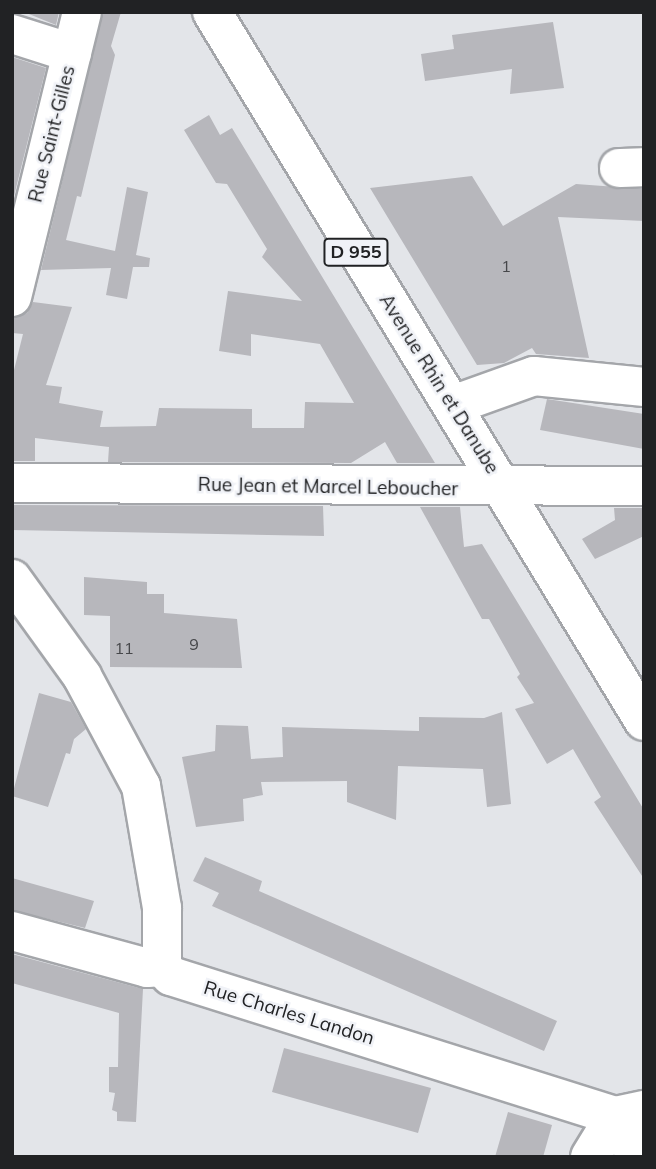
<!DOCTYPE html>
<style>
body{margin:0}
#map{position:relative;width:656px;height:1169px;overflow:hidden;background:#e3e5e9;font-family:Mulish,sans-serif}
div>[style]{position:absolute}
.building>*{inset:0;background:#b7b7bc}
.roads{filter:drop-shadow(2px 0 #a4a6aa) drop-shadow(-2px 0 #a4a6aa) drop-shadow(0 2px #a4a6aa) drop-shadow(0 -2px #a4a6aa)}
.minor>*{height:38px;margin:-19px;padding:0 19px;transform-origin:19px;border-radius:19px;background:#fff}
.major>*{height:38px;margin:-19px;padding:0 19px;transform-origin:19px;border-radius:19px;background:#fff}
span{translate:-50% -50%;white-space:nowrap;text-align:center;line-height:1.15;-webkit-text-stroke:5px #f0f2f7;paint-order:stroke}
.number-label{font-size:16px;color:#46474a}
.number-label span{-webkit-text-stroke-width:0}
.shield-label span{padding:2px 5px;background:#f0f2f7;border:2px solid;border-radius:5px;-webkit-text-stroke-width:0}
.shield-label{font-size:18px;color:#212224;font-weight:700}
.street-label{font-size:19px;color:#212224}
.frame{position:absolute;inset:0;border:14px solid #212224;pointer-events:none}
</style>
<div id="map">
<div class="building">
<div style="clip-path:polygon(24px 12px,59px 12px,56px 25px)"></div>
<div style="clip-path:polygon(103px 12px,121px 12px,111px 46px,115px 55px,81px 197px,77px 196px,66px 240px,115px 251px,127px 187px,148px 192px,136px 255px,150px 258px,149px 267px,133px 267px,127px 299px,106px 295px,111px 268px,41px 270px)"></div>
<div style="clip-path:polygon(553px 22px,564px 88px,510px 94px,512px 69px,425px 81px,421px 54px,454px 49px,452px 35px)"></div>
<div style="clip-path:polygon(12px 57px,46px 68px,12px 204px)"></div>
<div style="clip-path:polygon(209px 115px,220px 135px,232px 128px,435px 463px,397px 463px,385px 442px,351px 463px,108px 462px,109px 447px,35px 438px,35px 461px,12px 461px,12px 378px,23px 334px,12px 333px,12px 318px,27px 313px,33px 302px,72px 307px,46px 385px,62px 387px,59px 403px,103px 411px,100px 427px,156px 426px,159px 408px,252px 409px,252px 428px,304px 428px,305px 402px,354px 403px,320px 344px,251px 334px,251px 356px,219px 351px,228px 291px,302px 301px,262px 257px,267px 249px,227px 184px,216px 183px,184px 130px)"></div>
<div style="clip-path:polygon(472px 176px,503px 226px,576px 184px,644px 189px,644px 221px,558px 217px,589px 358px,536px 354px,532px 348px,504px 363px,477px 365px,370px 188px)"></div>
<div style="clip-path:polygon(547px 399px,644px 414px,644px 449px,540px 430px)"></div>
<div style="clip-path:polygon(12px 505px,323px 506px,324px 536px,12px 530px)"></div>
<div style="clip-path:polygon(420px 507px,460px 507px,464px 547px,482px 544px,632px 790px,644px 810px,644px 879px,594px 802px,601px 797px,573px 749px,547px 764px,515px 709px,534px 703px,517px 677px,520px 674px,489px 619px,482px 619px)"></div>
<div style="clip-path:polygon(614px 508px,644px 508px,644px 536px,595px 559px,582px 539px,615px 520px)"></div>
<div style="clip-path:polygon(84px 577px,147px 582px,147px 594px,164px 594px,164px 613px,237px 619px,242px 668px,110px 667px,110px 616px,84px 615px)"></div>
<div style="clip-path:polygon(39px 693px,71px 702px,86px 729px,74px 739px,70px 754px,66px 753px,48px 807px,12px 796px)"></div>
<div style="clip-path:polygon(502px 712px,511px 804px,487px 807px,483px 769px,398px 766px,396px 820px,347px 802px,347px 781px,261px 782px,263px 795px,243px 799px,244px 821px,196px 827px,182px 757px,215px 751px,216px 725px,248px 726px,251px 759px,283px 757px,282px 727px,419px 731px,419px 717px,484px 718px)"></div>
<div style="clip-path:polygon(205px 857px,262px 881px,259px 891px,557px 1021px,544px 1051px,212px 906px,219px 893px,193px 881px)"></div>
<div style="clip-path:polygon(12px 878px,94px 901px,85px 928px,12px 910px)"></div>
<div style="clip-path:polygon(12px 954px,143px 989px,136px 1122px,117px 1121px,117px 1112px,112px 1110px,115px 1093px,109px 1092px,109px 1067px,118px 1067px,119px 1013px,12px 983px)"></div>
<div style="clip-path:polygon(284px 1048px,431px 1088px,418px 1133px,272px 1092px)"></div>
<div style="clip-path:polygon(508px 1112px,552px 1125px,543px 1157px,495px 1157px)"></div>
</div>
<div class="roads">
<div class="minor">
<div style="left:12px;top:34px;width:63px;rotate:17.6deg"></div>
<div style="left:619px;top:168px;width:25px;rotate:-2deg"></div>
<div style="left:12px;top:297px;width:293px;rotate:-76.2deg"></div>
<div style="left:453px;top:405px;width:86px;rotate:-19.7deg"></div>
<div style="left:534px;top:376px;width:111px;rotate:5.7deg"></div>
<div style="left:12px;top:483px;width:632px;rotate:0.27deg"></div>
<div style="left:12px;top:579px;width:120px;rotate:54.2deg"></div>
<div style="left:82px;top:676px;width:125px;rotate:61.8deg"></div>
<div style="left:141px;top:786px;width:124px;rotate:80.2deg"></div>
<div style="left:162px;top:908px;width:59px;rotate:90deg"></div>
<div style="left:12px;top:931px;width:140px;rotate:15.3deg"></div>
<div style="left:147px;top:968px;width:15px;rotate:-4deg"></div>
<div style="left:162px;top:967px;width:13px;rotate:45deg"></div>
<div style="left:171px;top:976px;width:466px;rotate:17.5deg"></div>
<div style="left:615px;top:1116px;width:29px;rotate:63deg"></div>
<div style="left:590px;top:1157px;width:48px;rotate:-58.6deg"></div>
<div style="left:615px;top:1116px;width:30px;rotate:-12deg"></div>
</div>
<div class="major">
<div style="left:212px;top:12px;width:830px;rotate:58.65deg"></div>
</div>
</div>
<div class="number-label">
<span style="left:506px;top:266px">1</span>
<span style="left:194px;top:644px">9</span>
<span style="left:124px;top:648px">11</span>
</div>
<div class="shield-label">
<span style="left:356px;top:252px">D 955</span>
</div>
<div class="street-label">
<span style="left:52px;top:134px;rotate:-76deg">Rue Saint-Gilles</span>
<span style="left:439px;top:384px;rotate:58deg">Avenue Rhin et Danube</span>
<span style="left:328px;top:487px;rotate:1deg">Rue Jean et Marcel Leboucher</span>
<span style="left:289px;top:1013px;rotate:17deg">Rue Charles Landon</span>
</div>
<div class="frame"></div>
</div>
